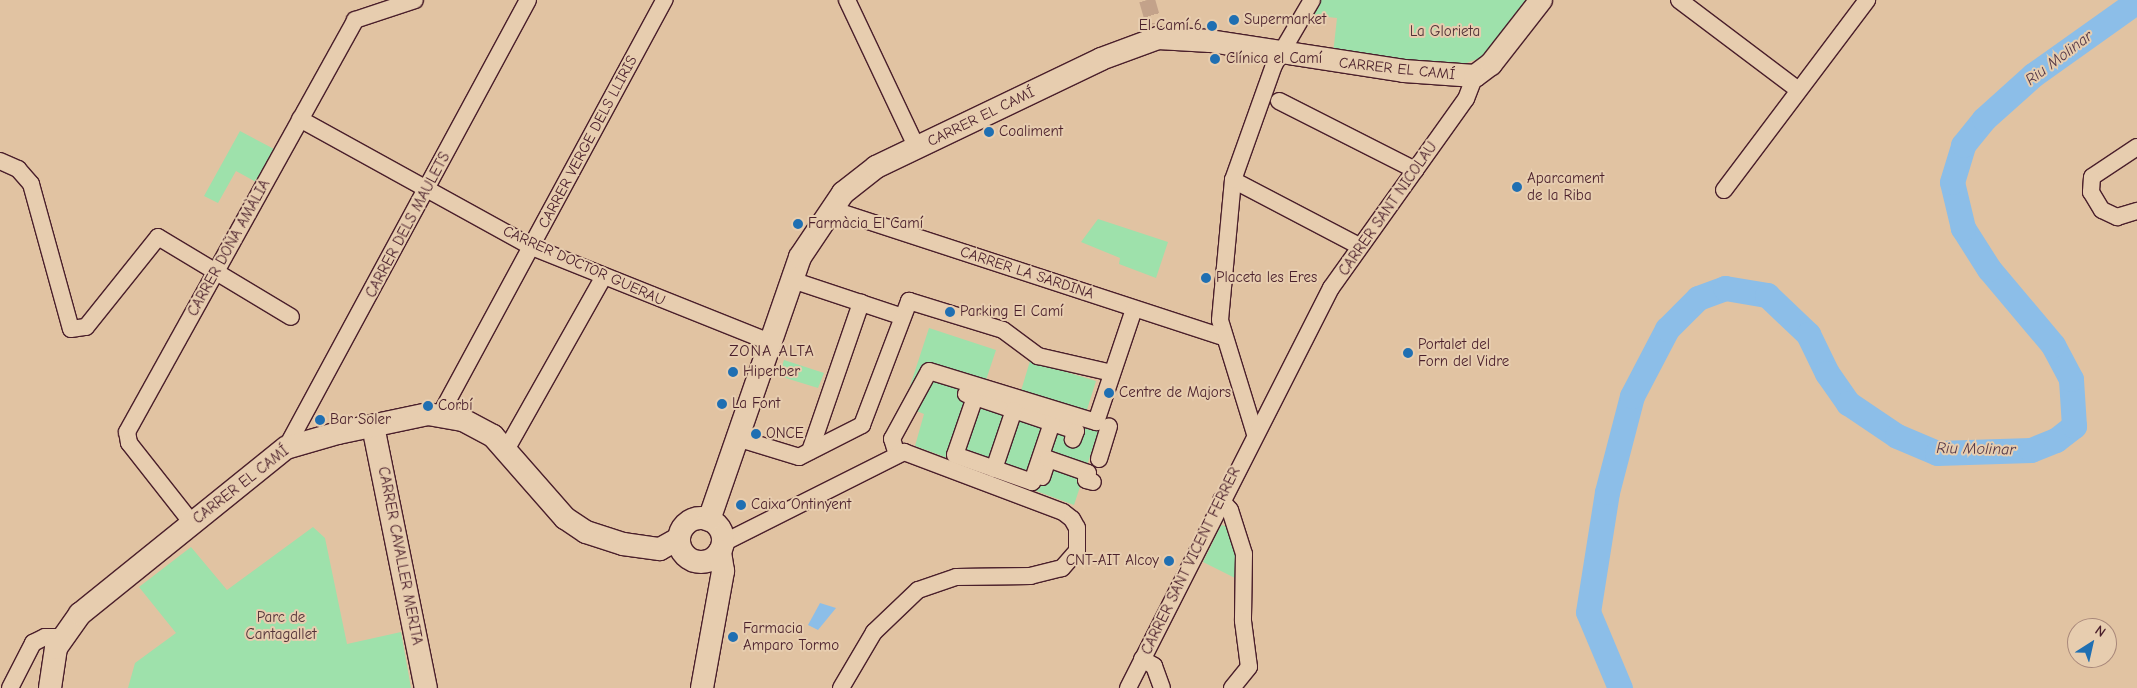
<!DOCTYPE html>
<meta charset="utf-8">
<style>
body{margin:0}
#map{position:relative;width:2137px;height:688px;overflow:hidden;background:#e1c3a2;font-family:"Comic Neue",sans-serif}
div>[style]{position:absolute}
.green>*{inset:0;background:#9ee1ab}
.water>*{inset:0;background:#8cbee8}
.river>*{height:25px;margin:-12.5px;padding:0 12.5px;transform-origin:12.5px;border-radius:12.5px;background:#8cbee8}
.street-tunnel>*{height:16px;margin-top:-8px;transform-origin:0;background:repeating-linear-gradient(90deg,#c3a28a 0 16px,transparent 0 24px)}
.roads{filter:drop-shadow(1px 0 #4a1f2b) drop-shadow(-1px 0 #4a1f2b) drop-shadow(0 1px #4a1f2b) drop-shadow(0 -1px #4a1f2b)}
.street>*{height:16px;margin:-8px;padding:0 8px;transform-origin:8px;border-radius:8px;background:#e7cdaf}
.secondary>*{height:22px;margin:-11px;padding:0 11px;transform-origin:11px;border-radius:11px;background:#e7cdaf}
.secondary>.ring{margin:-11px;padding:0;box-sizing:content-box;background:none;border:22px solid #e7cdaf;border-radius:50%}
.dots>*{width:14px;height:14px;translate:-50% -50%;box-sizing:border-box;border:2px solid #e7cdaf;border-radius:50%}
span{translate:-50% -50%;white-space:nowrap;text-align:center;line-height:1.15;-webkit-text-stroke:4px #e7cdaf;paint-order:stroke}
.poi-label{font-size:15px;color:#4a1f2b}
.left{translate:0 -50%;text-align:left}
.right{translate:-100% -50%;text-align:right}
.park-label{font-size:15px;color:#523238}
.street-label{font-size:15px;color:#4a1f2b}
.water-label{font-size:16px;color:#543747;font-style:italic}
.neighbourhood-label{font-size:16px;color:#4a1f2b;letter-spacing:1px}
.north{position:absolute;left:2067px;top:618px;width:50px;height:50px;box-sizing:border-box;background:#e7cdaf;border:1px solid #a8877a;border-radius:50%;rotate:35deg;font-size:14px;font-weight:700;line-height:20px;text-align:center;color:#4a1f2b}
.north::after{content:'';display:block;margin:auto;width:18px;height:22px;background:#1f6fb2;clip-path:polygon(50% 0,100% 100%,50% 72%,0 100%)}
</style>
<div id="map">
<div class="green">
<div style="clip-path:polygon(1319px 0,1533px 0,1503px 39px,1480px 58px,1461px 65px,1333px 54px,1337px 18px,1310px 15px)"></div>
<div style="clip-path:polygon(240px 131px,274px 149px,256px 182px,236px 171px,218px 203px,204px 196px)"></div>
<div style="clip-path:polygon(1098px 219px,1168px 242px,1156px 278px,1119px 264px,1120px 258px,1081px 242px)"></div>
<div style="clip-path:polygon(929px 328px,996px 350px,985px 383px,1099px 429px,1074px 505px,915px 446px,924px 414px,914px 410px,895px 432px)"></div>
<div style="clip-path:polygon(784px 360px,824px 373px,818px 388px,779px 376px)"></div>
<div style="clip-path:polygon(1030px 361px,1096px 381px,1085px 416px,1020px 394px)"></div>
<div style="clip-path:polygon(1221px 525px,1234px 528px,1243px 582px,1203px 562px)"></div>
<div style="clip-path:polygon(313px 527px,325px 538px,347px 644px,401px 632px,411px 688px,128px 688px,135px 663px,176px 633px,139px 587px,191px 547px,227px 590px)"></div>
</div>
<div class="water">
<div style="clip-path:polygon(820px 603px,836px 608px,818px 630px,808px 625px)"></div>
</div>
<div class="river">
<div style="left:1620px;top:688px;width:82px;rotate:-112.8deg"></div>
<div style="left:1588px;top:612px;width:121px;rotate:-81deg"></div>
<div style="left:1607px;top:492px;width:99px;rotate:-75.4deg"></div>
<div style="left:1632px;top:396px;width:76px;rotate:-62.4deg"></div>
<div style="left:1667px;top:329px;width:44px;rotate:-45deg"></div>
<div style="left:1698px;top:298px;width:29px;rotate:-20deg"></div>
<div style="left:1725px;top:288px;width:43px;rotate:9.5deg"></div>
<div style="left:1767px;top:295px;width:57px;rotate:43.6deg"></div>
<div style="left:1808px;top:334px;width:43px;rotate:64deg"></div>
<div style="left:1827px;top:373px;width:37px;rotate:55deg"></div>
<div style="left:1848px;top:403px;width:59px;rotate:34deg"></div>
<div style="left:1897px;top:436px;width:43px;rotate:23deg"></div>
<div style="left:1937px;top:453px;width:94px;rotate:-1.8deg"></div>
<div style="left:2031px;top:450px;width:27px;rotate:-22deg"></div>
<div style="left:2056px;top:440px;width:23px;rotate:-38deg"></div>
<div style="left:2074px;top:426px;width:47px;rotate:-93.7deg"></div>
<div style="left:2071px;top:379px;width:38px;rotate:-118deg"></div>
<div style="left:2053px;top:345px;width:99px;rotate:-130.1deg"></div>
<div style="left:1989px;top:269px;width:49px;rotate:-122.4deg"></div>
<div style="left:1963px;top:228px;width:47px;rotate:-103.4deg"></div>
<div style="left:1952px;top:182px;width:39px;rotate:-73deg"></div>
<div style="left:1963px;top:145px;width:33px;rotate:-51deg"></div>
<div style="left:1984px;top:119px;width:66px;rotate:-41.9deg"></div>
<div style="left:2033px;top:75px;width:128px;rotate:-35.4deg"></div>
</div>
<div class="street-tunnel">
<div style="left:1147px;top:0;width:25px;rotate:74deg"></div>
</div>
<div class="roads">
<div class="street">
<div style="left:847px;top:0;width:164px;rotate:64.7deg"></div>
<div style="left:1679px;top:0;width:148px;rotate:37deg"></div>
<div style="left:1279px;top:101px;width:153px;rotate:26.9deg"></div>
<div style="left:300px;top:119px;width:265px;rotate:28.9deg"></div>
<div style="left:532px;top:247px;width:256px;rotate:21.8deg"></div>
<div style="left:2137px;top:147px;width:54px;rotate:146.3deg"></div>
<div style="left:2092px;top:177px;width:15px;rotate:94deg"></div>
<div style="left:2091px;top:192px;width:21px;rotate:59deg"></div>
<div style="left:2102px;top:210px;width:17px;rotate:25deg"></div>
<div style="left:2117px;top:217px;width:21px;rotate:-17deg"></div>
<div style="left:0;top:161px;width:20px;rotate:24deg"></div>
<div style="left:18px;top:169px;width:20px;rotate:49deg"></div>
<div style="left:31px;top:184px;width:150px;rotate:74.6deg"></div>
<div style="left:71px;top:329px;width:15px;rotate:-8deg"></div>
<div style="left:86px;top:327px;width:115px;rotate:-51.3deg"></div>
<div style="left:158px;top:237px;width:155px;rotate:31deg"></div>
<div style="left:1233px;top:180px;width:142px;rotate:27.6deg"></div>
<div style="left:1724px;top:190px;width:238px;rotate:-53deg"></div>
<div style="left:831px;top:209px;width:412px;rotate:18.1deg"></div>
<div style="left:792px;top:280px;width:114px;rotate:18.4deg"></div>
<div style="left:966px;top:394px;width:116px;rotate:18.6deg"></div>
<div style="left:1076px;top:431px;width:9px;rotate:111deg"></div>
<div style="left:975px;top:397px;width:61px;rotate:109deg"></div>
<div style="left:955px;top:455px;width:82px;rotate:19.3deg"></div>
<div style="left:1032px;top:482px;width:62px;rotate:-71.3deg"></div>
<div style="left:440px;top:415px;width:472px;rotate:-61.6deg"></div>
<div style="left:1255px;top:434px;width:119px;rotate:-107.1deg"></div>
<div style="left:1220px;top:320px;width:141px;rotate:-84.7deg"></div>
<div style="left:1233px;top:180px;width:122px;rotate:-70.4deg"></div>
<div style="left:1274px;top:65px;width:75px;rotate:-59.7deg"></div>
<div style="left:737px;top:438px;width:65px;rotate:17deg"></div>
<div style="left:799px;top:457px;width:71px;rotate:-26.9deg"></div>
<div style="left:862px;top:425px;width:133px;rotate:-69.2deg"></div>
<div style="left:909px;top:301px;width:98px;rotate:17.1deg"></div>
<div style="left:1003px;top:330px;width:44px;rotate:36.6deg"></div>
<div style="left:1038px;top:356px;width:76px;rotate:12.9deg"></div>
<div style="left:286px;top:448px;width:509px;rotate:-61.62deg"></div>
<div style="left:506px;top:450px;width:197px;rotate:-60.6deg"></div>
<div style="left:810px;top:451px;width:157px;rotate:-71deg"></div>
<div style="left:897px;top:455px;width:17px;rotate:-107deg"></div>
<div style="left:892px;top:439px;width:77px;rotate:-61.4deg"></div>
<div style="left:929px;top:371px;width:175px;rotate:17deg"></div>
<div style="left:1096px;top:422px;width:119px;rotate:-71.4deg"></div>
<div style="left:1099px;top:459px;width:34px;rotate:-73deg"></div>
<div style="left:994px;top:469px;width:62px;rotate:-71.3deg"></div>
<div style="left:1042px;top:477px;width:19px;rotate:-72deg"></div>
<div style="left:1048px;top:459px;width:42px;rotate:19.3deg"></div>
<div style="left:1088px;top:473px;width:7px;rotate:106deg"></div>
<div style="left:1086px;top:480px;width:7px;rotate:16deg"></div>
<div style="left:1221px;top:500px;width:13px;rotate:48deg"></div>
<div style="left:1230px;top:510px;width:46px;rotate:72.3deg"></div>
<div style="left:1244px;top:554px;width:67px;rotate:90.9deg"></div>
<div style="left:1243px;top:621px;width:46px;rotate:82.6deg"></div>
<div style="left:1249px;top:667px;width:27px;rotate:129deg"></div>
<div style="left:192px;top:523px;width:102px;rotate:-128.2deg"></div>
<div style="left:129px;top:443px;width:11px;rotate:-100deg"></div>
<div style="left:127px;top:432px;width:471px;rotate:-61deg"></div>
<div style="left:355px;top:20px;width:63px;rotate:-18.4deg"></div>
<div style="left:723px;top:543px;width:203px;rotate:-26.7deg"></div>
<div style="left:904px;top:452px;width:170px;rotate:20.7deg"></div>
<div style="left:1063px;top:512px;width:11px;rotate:38deg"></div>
<div style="left:1072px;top:519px;width:10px;rotate:61deg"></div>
<div style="left:1077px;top:528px;width:23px;rotate:90deg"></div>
<div style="left:1077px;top:551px;width:23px;rotate:131deg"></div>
<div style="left:1062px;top:568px;width:32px;rotate:166deg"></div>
<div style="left:1031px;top:576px;width:75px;rotate:179.2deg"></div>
<div style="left:956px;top:577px;width:40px;rotate:161.1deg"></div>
<div style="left:918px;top:590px;width:61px;rotate:136.3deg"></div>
<div style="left:874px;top:632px;width:65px;rotate:120.5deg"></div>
<div style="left:1142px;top:659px;width:14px;rotate:30deg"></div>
<div style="left:1154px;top:666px;width:23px;rotate:70deg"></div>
<div style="left:10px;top:688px;width:51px;rotate:-62.9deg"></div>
<div style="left:33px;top:643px;width:13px;rotate:-27deg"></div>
<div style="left:45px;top:637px;width:16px"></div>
<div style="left:1128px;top:688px;width:449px;rotate:-63.1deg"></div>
<div style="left:1331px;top:288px;width:232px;rotate:-54.5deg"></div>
<div style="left:1466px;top:99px;width:25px;rotate:-69deg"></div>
</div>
<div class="secondary">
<div style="left:373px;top:426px;width:267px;rotate:78.6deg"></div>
<div class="ring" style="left:679px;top:518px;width:22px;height:22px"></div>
<div style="left:709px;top:520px;width:278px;rotate:-70.9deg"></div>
<div style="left:800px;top:257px;width:77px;rotate:-56.1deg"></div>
<div style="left:843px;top:193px;width:42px;rotate:-38.2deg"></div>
<div style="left:876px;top:167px;width:250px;rotate:-25.6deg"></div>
<div style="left:1101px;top:59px;width:61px;rotate:-20.2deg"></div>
<div style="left:1158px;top:38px;width:52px;rotate:3.3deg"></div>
<div style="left:1210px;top:41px;width:196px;rotate:8.8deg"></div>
<div style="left:1404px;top:71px;width:71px;rotate:4deg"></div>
<div style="left:1475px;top:76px;width:20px;rotate:-37deg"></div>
<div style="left:1491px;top:64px;width:81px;rotate:-52deg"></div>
<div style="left:50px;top:688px;width:40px;rotate:-81.5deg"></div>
<div style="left:56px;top:648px;width:42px;rotate:-54.8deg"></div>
<div style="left:80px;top:614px;width:265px;rotate:-38.9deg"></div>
<div style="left:286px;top:448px;width:54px;rotate:-16.1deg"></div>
<div style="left:338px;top:433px;width:92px;rotate:-11.9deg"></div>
<div style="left:428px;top:414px;width:36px;rotate:10deg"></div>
<div style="left:463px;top:420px;width:34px;rotate:28deg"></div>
<div style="left:493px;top:436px;width:109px;rotate:48.7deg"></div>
<div style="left:565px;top:518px;width:25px;rotate:34deg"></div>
<div style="left:586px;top:532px;width:39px;rotate:18deg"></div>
<div style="left:623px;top:544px;width:37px;rotate:8deg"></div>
<div style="left:660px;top:549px;width:21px;rotate:-29deg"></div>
<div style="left:702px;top:688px;width:119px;rotate:-79.8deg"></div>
<div style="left:723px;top:571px;width:20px;rotate:-99deg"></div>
</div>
</div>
<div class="dots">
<div style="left:1234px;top:20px;background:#1f6fb2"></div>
<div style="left:1212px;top:26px;background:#1f6fb2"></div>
<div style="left:1215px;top:59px;background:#1f6fb2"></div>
<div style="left:989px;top:132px;background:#1f6fb2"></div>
<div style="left:1517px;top:187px;background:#1f6fb2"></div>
<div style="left:798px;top:224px;background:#1f6fb2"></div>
<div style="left:1206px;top:278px;background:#1f6fb2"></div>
<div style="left:950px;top:312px;background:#1f6fb2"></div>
<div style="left:1408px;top:353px;background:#1f6fb2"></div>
<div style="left:733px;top:372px;background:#1f6fb2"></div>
<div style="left:1109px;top:393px;background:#1f6fb2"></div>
<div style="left:722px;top:404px;background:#1f6fb2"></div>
<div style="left:428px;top:406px;background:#1f6fb2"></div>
<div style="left:320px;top:420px;background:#1f6fb2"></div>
<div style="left:756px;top:434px;background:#1f6fb2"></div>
<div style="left:741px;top:505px;background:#1f6fb2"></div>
<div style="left:1169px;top:561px;background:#1f6fb2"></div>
<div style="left:733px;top:637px;background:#1f6fb2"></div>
</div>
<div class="poi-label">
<span class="left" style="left:1244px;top:20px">Supermarket</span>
<span class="right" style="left:1202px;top:26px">El Camí 6</span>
<span class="left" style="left:1226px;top:59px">Clínica el Camí</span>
<span class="left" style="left:999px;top:132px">Coaliment</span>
<span class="left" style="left:1527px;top:187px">Aparcament<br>de la Riba</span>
<span class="left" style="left:808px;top:224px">Farmàcia El Camí</span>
<span class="left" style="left:1216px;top:278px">Placeta les Eres</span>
<span class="left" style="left:960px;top:312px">Parking El Camí</span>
<span class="left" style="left:1418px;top:353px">Portalet del<br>Forn del Vidre</span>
<span class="left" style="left:743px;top:372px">Hiperber</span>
<span class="left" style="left:1119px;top:393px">Centre de Majors</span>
<span class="left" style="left:732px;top:404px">La Font</span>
<span class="left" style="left:438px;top:406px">Corbí</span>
<span class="left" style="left:330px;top:420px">Bar Soler</span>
<span class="left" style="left:766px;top:434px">ONCE</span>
<span class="left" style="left:751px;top:505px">Caixa Ontinyent</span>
<span class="right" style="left:1159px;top:561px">CNT-AIT Alcoy</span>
<span class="left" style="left:743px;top:637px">Farmacia<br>Amparo Tormo</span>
</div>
<div class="park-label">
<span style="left:1445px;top:32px">La Glorieta</span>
<span style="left:281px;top:626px">Parc de<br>Cantagallet</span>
</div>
<div class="street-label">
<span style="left:1397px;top:69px;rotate:6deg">CARRER EL CAMÍ</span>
<span style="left:981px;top:117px;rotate:-26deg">CARRER EL CAMÍ</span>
<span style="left:588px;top:142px;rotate:-62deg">CARRER VERGE DELS LLIRIS</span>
<span style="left:1388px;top:209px;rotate:-55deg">CARRER SANT NICOLAU</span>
<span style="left:408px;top:225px;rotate:-62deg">CARRER DELS MAULETS</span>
<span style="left:229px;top:248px;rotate:-61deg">CARRER DOÑA AMÀLIA</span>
<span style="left:584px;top:266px;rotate:24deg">CARRER DOCTOR GUERAU</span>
<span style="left:1027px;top:273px;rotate:18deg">CARRER LA SARDINA</span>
<span style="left:241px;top:485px;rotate:-38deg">CARRER EL CAMÍ</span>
<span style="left:400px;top:556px;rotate:79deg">CARRER CAVALLER MERITA</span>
<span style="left:1191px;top:561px;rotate:-64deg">CARRER SANT VICENT FERRER</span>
</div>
<div class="water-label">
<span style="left:2059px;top:58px;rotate:-37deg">Riu Molinar</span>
<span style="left:1976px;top:449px;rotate:1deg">Riu Molinar</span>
</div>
<div class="neighbourhood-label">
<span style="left:772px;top:351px">ZONA ALTA</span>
</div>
<div class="north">N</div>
</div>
